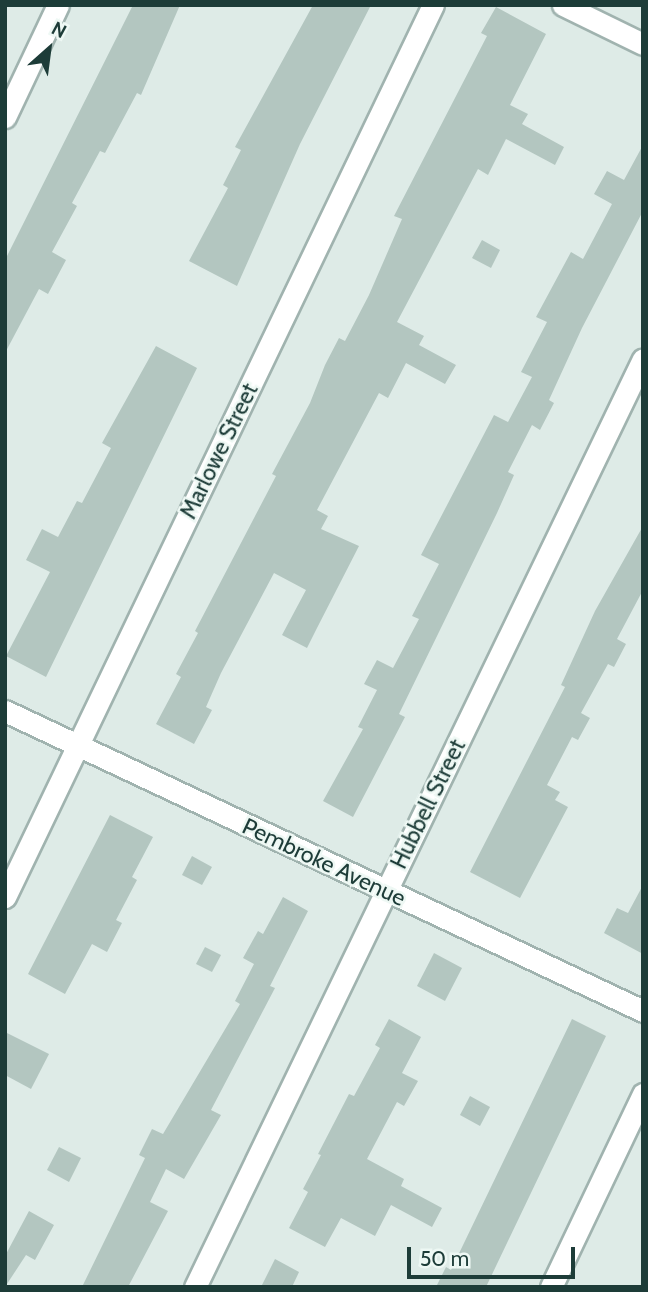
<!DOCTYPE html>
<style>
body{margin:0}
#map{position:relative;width:648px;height:1292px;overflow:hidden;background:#deebe7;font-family:Cabin,sans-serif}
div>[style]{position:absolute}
.building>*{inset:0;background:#b3c6c0}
.roads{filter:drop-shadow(2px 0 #a0b3af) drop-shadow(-2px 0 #a0b3af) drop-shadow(0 2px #a0b3af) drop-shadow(0 -2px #a0b3af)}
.minor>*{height:21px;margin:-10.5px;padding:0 10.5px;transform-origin:10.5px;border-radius:10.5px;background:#fff}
span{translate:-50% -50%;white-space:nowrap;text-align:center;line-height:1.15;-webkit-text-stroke:5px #eef8f4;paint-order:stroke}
.street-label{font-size:23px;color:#1d3c38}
.frame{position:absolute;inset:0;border:7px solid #1d3c38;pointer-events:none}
.north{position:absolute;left:14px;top:14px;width:70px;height:70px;-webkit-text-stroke:5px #eef8f4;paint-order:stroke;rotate:28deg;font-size:19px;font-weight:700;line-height:28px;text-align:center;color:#1d3c38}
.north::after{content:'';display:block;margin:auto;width:24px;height:32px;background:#1d3c38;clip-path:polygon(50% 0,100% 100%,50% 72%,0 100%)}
.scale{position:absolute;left:407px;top:1247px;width:168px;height:32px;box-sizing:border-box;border:4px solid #1d3c38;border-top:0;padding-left:9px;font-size:21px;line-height:24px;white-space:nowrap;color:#1d3c38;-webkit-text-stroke:5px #eef8f4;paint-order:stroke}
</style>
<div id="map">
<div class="building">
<div style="clip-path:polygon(133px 5px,180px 5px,141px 95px,137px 93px,105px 153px,100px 151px,72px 203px,77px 206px,52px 252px,66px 260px,48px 294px,39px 289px,5px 353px,5px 260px)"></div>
<div style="clip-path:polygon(313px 5px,371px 5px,300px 144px,237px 286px,189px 261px,228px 188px,223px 185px,241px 150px,235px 147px)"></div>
<div style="clip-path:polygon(496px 7px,546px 34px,510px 105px,528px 114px,522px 124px,564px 147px,555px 165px,506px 139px,488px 175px,478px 169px,397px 322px,424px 336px,419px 345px,456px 365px,445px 384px,406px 363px,388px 398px,379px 393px,317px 510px,328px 516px,321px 529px,359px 546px,317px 628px,307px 648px,282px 635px,306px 590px,274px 573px,221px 673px,206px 707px,212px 710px,194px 744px,156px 724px,181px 677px,176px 674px,198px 633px,195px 631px,276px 476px,272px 474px,310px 403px,325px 365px,339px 338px,345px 341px,369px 295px,402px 219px,394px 216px,487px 36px,481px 33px)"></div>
<div style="clip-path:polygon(643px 145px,643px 211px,582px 328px,549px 400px,554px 403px,540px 430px,532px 425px,508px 472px,514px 475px,497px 513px,399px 714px,405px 717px,353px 817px,323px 801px,363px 729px,358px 727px,377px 690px,364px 684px,377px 660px,393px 668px,419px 619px,412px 616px,439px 564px,421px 555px,494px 415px,508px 422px,532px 377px,521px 372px,547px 322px,536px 317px,571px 252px,583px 259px,612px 204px,594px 194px,607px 171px,624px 180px)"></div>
<div style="clip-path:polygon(482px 240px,500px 250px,491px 268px,472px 258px)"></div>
<div style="clip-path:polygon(156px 346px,197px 368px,46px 677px,6px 656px,50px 572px,26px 560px,42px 529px,58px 537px,77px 501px,82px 503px,111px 448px,102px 443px)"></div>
<div style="clip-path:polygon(643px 526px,643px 590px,617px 639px,626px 644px,614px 667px,608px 664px,581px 713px,590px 718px,578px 740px,572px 737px,547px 785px,560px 792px,555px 800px,568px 807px,520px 898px,470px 872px,565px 687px,561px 685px,595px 611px)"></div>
<div style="clip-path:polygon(110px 815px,153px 837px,132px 877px,137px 880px,116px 920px,122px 923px,107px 952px,92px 944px,65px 994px,28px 974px)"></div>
<div style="clip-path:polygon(192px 856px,212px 867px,202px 885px,182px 875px)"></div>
<div style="clip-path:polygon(643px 885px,643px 954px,604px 933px,617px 908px,628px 913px)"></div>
<div style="clip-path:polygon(283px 897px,308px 911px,270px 986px,275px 988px,211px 1110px,221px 1115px,184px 1179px,166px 1169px,150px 1202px,168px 1211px,128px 1287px,82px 1287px,145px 1158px,139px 1155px,152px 1129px,163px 1134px,240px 1004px,235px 1001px,254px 964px,243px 958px,258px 931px,263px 934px)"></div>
<div style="clip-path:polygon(205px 947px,221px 955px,212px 972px,196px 964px)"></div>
<div style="clip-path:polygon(434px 953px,462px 968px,445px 1001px,417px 986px)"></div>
<div style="clip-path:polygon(389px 1019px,421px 1037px,402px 1073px,418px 1081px,404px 1106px,397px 1102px,367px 1159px,404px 1179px,401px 1186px,442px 1208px,432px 1227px,391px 1205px,375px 1236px,341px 1218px,325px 1247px,289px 1228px,308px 1192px,303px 1189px,321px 1155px,318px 1154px,349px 1094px,354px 1096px,380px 1048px,375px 1045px)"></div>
<div style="clip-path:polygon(572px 1019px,606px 1036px,486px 1287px,436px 1287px,446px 1267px,451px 1270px)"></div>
<div style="clip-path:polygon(5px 1032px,49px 1054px,31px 1089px,5px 1075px)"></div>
<div style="clip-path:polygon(470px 1096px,490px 1107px,480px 1126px,460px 1115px)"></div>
<div style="clip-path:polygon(59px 1147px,81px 1158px,69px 1182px,47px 1170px)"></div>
<div style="clip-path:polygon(29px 1211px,54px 1225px,35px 1260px,26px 1255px,5px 1287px,5px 1256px)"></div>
<div style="clip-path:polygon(275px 1259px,299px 1272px,292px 1287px,261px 1287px)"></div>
</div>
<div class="roads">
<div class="minor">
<div style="left:563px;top:5px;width:89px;rotate:26deg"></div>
<div style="left:5px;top:117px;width:124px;rotate:-64.7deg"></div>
<div style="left:5px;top:711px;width:705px;rotate:25.18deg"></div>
<div style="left:5px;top:897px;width:989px;rotate:-64.37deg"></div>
<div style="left:195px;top:1287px;width:1030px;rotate:-64.23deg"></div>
<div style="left:551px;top:1287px;width:214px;rotate:-64.5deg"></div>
</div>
</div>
<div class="street-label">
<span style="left:219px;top:451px;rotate:-64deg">Marlowe Street</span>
<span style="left:428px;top:804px;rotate:-64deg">Hubbell Street</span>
<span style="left:324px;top:862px;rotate:25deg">Pembroke Avenue</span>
</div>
<div class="frame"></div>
<div class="north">N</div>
<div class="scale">50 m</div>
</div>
